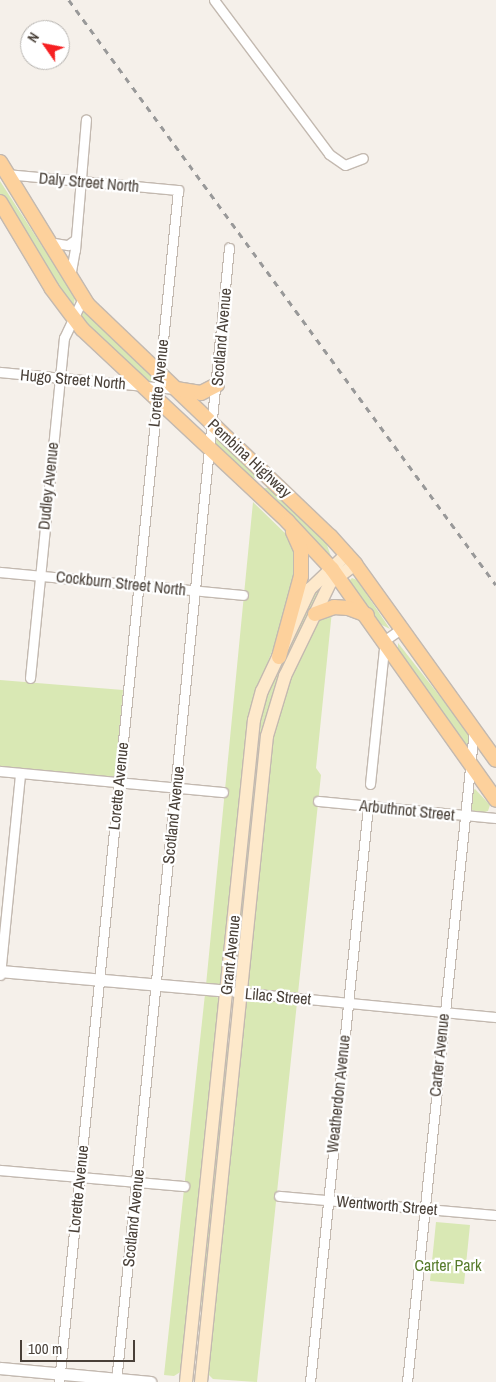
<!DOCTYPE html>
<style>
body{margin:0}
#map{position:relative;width:496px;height:1382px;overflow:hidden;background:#f5f0ea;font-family:"Archivo Narrow",sans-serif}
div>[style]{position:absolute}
.green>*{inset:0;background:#d9e8b4}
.roads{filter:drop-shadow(1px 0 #c3b9b0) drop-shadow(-1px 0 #c3b9b0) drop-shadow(0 1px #c3b9b0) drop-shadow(0 -1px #c3b9b0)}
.minor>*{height:9px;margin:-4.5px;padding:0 4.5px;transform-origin:4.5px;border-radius:4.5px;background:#fff}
.tertiary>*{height:11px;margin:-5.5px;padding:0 5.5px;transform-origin:5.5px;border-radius:5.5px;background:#fff}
.secondary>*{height:12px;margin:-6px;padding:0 6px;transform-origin:6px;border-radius:6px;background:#fee9cb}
.primary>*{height:14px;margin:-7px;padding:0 7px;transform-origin:7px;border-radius:7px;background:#fdd19c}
.rail>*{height:2.5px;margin-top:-1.25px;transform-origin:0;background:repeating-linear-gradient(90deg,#999 0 6px,transparent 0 12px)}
span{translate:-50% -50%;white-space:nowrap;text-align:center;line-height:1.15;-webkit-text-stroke:4.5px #fff;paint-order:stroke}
.street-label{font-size:16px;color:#494038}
.park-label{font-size:16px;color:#567b2b}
.north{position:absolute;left:20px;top:20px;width:50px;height:50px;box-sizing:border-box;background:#fff;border:1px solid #b6b3af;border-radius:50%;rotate:303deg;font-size:14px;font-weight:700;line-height:20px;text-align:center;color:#494038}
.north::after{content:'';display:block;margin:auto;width:18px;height:22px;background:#f62022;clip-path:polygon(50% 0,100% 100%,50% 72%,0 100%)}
.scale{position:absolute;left:20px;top:1340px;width:115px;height:22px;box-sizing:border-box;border:2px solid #494038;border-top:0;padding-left:6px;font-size:15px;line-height:18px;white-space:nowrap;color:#494038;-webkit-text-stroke:4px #fff;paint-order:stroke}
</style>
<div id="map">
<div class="green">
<div style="clip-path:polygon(0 181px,75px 297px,73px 311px,0 194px)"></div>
<div style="clip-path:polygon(83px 307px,150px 371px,154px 382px,144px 381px,78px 319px)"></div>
<div style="clip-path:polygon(216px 433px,265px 479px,252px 478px,214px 443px)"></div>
<div style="clip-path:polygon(258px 488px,275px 488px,323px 534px,332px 559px)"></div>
<div style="clip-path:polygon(253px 502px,290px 538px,298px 569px,283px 623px,252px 703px,223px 982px,217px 986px,206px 985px)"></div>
<div style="clip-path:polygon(352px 578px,357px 580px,390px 629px,380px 624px,349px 581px)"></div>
<div style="clip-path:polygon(324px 582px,278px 681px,267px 716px,238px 978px,234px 978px,262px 712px,273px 680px,314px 592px)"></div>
<div style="clip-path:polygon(332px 611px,316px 768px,321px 775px,257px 1382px,213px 1379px,207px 1373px,274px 723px,283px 694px,318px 620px)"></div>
<div style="clip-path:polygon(398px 643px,468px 732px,469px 749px,398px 649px)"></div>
<div style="clip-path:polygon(0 680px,123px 690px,115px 778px,0 768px)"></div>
<div style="clip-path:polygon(475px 789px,490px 805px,488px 811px,479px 814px,471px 809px,471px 792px)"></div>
<div style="clip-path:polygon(205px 994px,220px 998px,182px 1371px,174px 1376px,164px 1375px)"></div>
<div style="clip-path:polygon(228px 1031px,228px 1079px,201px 1322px,202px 1287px)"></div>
<div style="clip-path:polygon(436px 1222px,470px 1225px,464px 1284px,430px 1281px)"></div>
</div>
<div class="roads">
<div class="minor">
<div style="left:214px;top:0;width:192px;rotate:53.2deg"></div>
<div style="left:329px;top:154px;width:19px;rotate:35deg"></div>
<div style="left:345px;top:165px;width:19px;rotate:-21deg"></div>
<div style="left:5px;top:174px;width:174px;rotate:5.3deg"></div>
<div style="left:178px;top:190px;width:1198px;rotate:95.7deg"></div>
<div style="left:48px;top:242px;width:20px;rotate:9deg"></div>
<div style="left:68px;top:245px;width:9px;rotate:-36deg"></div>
<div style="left:70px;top:277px;width:27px;rotate:-80deg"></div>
<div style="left:75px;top:250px;width:131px;rotate:-85.2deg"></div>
<div style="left:0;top:372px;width:177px;rotate:5.5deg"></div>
<div style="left:0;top:572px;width:244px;rotate:5.4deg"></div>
<div style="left:30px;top:678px;width:342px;rotate:-84.3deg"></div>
<div style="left:64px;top:338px;width:44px;rotate:-64.6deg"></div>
<div style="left:0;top:771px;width:224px;rotate:5.4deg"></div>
<div style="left:370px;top:784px;width:145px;rotate:-84.1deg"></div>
<div style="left:385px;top:640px;width:21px;rotate:-35deg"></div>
<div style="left:318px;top:801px;width:179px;rotate:5.5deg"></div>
<div style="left:0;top:975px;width:203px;rotate:-84.3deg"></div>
<div style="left:235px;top:992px;width:262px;rotate:5.5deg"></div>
<div style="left:0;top:1170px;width:185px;rotate:5deg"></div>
<div style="left:279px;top:1196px;width:218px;rotate:5deg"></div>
<div style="left:116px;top:1382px;width:1140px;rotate:-84.31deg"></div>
<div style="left:310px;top:1382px;width:579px;rotate:-84.25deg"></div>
<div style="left:407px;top:1382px;width:656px;rotate:-84.14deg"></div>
</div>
<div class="tertiary">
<div style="left:0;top:971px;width:228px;rotate:5deg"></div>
<div style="left:0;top:1368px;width:151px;rotate:5.3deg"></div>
</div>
<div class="secondary">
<div style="left:186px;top:1382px;width:665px;rotate:-84.14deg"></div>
<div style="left:254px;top:720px;width:30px;rotate:-75deg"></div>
<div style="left:262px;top:691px;width:113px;rotate:-64.8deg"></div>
<div style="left:310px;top:589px;width:51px;rotate:-43.4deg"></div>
<div style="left:201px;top:1382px;width:649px;rotate:-84.17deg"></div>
<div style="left:267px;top:736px;width:63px;rotate:-73.3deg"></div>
<div style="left:285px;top:676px;width:103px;rotate:-64.2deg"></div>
<div style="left:330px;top:583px;width:31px;rotate:-37deg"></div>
</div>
<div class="primary">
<div style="left:0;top:162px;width:168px;rotate:58.4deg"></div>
<div style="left:88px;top:305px;width:335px;rotate:43.7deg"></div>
<div style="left:330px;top:536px;width:38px;rotate:48deg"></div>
<div style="left:355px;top:564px;width:241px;rotate:54.3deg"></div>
<div style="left:0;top:202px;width:101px;rotate:59.1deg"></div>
<div style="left:52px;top:289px;width:50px;rotate:53.1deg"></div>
<div style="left:82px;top:329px;width:282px;rotate:43.1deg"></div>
<div style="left:288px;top:522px;width:64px;rotate:46.9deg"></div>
<div style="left:332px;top:569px;width:283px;rotate:54.6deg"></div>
<div style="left:176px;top:389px;width:25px;rotate:9deg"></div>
<div style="left:201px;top:393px;width:18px;rotate:-27deg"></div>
<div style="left:315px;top:614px;width:20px;rotate:-20deg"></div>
<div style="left:334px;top:607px;width:14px;rotate:4deg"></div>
<div style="left:348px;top:608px;width:20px;rotate:20deg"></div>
<div style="left:279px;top:657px;width:84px;rotate:-74.8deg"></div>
<div style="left:301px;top:576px;width:26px;rotate:-90deg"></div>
<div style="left:301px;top:550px;width:20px;rotate:-114deg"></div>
</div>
</div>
<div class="rail">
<div style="left:69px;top:0;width:724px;rotate:53.87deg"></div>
</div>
<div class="street-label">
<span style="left:89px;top:182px;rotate:5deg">Daly Street North</span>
<span style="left:221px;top:337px;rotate:-85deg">Scotland Avenue</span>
<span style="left:73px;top:379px;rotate:5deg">Hugo Street North</span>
<span style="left:158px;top:383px;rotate:-84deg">Lorette Avenue</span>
<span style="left:250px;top:458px;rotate:43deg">Pembina Highway</span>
<span style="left:48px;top:486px;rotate:-84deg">Dudley Avenue</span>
<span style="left:121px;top:583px;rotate:6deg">Cockburn Street North</span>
<span style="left:118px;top:786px;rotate:-84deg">Lorette Avenue</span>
<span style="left:407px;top:810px;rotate:6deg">Arbuthnot Street</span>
<span style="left:173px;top:815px;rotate:-84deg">Scotland Avenue</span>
<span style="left:230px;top:955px;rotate:-84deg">Grant Avenue</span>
<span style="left:278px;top:996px;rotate:5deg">Lilac Street</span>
<span style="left:439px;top:1055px;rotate:-84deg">Carter Avenue</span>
<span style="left:338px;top:1094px;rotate:-84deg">Weatherdon Avenue</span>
<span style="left:78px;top:1189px;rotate:-84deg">Lorette Avenue</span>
<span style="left:387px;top:1205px;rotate:5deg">Wentworth Street</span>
<span style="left:133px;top:1218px;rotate:-84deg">Scotland Avenue</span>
</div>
<div class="park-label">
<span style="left:448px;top:1265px">Carter Park</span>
</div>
<div class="north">N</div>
<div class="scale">100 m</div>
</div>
